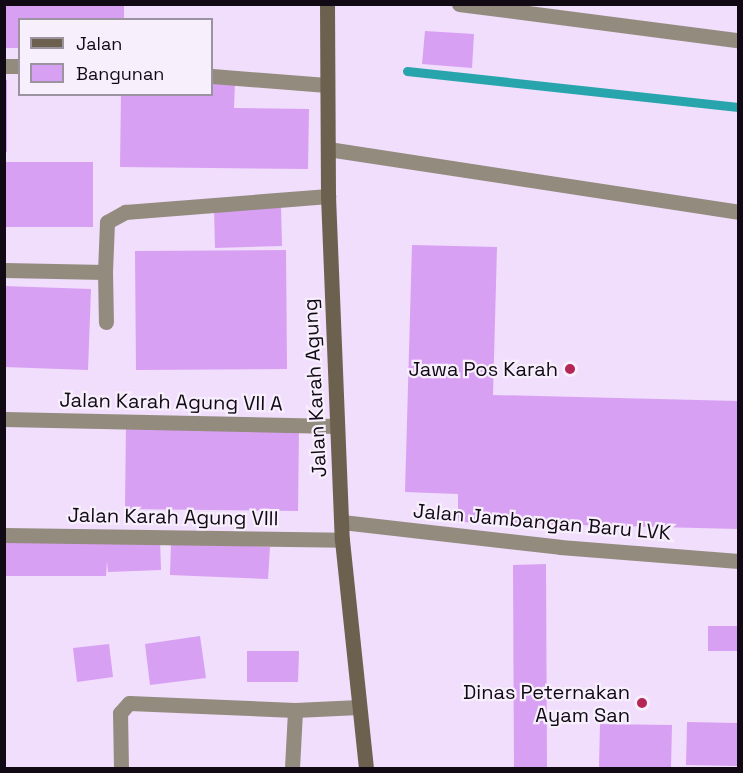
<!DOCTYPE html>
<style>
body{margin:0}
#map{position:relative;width:743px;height:773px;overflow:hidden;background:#f1ddfc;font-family:"Space Grotesk",sans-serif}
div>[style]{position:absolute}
.stream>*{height:9px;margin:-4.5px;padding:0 4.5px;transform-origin:4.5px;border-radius:4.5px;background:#28a5ac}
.building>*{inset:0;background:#d8a0f3}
.lane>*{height:15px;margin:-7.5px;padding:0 7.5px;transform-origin:7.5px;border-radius:7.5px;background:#938b7e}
.street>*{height:15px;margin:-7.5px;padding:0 7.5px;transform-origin:7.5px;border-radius:7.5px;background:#938b7e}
.secondary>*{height:15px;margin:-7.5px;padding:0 7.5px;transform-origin:7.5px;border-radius:7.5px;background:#6c614e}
.dots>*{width:16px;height:16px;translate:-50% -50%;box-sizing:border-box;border:3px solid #f7effc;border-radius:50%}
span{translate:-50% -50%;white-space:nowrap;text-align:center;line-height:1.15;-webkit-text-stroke:4.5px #f7effc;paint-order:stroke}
.poi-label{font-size:20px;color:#110a14}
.right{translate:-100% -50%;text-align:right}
.street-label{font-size:20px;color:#110a14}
.frame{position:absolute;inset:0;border:6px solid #110a14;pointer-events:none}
.legend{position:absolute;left:18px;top:18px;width:195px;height:78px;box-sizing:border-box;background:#f7effc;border:2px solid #9b939f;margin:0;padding:8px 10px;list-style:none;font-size:18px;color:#110a14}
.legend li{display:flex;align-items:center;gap:12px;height:30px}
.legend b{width:30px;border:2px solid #9b939f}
</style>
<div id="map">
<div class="stream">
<div style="left:407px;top:71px;width:333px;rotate:6.2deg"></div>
</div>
<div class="building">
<div style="clip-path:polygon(4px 4px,124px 4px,124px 20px,20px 20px,20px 48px,4px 48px)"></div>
<div style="clip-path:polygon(425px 31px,474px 34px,472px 68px,422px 64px)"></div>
<div style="clip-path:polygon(5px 80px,7px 80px,7px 152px,5px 152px)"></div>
<div style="clip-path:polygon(212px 82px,235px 82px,234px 108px,309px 109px,308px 169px,120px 167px,121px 94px,212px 94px)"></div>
<div style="clip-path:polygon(4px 162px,93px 162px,93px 227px,4px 227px)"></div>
<div style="clip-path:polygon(281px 206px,282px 246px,215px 248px,214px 207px)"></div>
<div style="clip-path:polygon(412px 245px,497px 247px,493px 395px,738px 401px,738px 529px,458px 522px,458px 494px,405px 492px)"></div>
<div style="clip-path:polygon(286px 250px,287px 369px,136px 370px,135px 251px)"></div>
<div style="clip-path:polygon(4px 286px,91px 289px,88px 370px,4px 367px)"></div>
<div style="clip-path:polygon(126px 425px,299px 428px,298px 511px,125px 509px)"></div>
<div style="clip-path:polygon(160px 538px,161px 570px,108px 572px,107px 561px,106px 576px,4px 576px,4px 540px)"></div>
<div style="clip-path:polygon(171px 542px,270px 547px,268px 579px,170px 575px)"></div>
<div style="clip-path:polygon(546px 564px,547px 768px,514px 768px,513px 565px)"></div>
<div style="clip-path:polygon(708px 626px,738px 626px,738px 651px,708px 651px)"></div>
<div style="clip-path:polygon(200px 636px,206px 678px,150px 685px,145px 644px)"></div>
<div style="clip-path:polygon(109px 644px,113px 677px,77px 682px,73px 648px)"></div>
<div style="clip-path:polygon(247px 651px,299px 651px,298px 682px,247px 682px)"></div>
<div style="clip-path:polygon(687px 722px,738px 723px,738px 766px,686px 765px)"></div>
<div style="clip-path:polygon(600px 724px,672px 725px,671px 768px,599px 768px)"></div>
</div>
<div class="lane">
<div style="left:328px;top:149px;width:415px;rotate:8.7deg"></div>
<div style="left:121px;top:768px;width:55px;rotate:-91deg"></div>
<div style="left:120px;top:713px;width:13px;rotate:-48deg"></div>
<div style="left:129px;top:703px;width:166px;rotate:2.4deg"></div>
<div style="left:295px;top:710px;width:64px;rotate:-2.7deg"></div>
<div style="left:292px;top:768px;width:58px;rotate:-87deg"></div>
</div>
<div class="street">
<div style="left:459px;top:4px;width:281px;rotate:7.4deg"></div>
<div style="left:4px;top:66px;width:16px"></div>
<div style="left:212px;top:76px;width:115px;rotate:4.5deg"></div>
<div style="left:4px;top:270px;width:101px;rotate:1.1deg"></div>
<div style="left:105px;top:272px;width:50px;rotate:-87.7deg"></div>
<div style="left:107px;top:222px;width:21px;rotate:-29deg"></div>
<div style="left:125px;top:212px;width:204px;rotate:-4.5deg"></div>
<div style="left:105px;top:272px;width:50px;rotate:88.9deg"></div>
<div style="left:4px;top:419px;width:332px;rotate:1.2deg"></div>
<div style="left:342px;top:522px;width:219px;rotate:6.5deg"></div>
<div style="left:560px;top:547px;width:179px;rotate:4.5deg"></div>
<div style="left:4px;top:535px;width:338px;rotate:0.8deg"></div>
</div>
<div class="secondary">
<div style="left:327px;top:4px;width:192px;rotate:89.7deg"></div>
<div style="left:328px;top:196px;width:344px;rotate:87.7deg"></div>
<div style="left:342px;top:540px;width:229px;rotate:84deg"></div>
</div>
<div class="dots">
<div style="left:570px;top:369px;background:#b52657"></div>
<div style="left:642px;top:703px;background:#b52657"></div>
</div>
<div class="poi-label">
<span class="right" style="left:558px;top:369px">Jawa Pos Karah</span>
<span class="right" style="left:630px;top:704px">Dinas Peternakan<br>Ayam San</span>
</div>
<div class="street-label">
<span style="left:315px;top:388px;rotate:-93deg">Jalan Karah Agung</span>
<span style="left:171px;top:402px;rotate:1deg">Jalan Karah Agung VII A</span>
<span style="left:173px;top:517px;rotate:1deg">Jalan Karah Agung VIII</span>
<span style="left:542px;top:522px;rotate:5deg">Jalan Jambangan Baru LVK</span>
</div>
<div class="frame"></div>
<ul class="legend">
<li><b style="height:8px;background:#6c614e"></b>Jalan</li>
<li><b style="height:16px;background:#d8a0f3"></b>Bangunan</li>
</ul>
</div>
